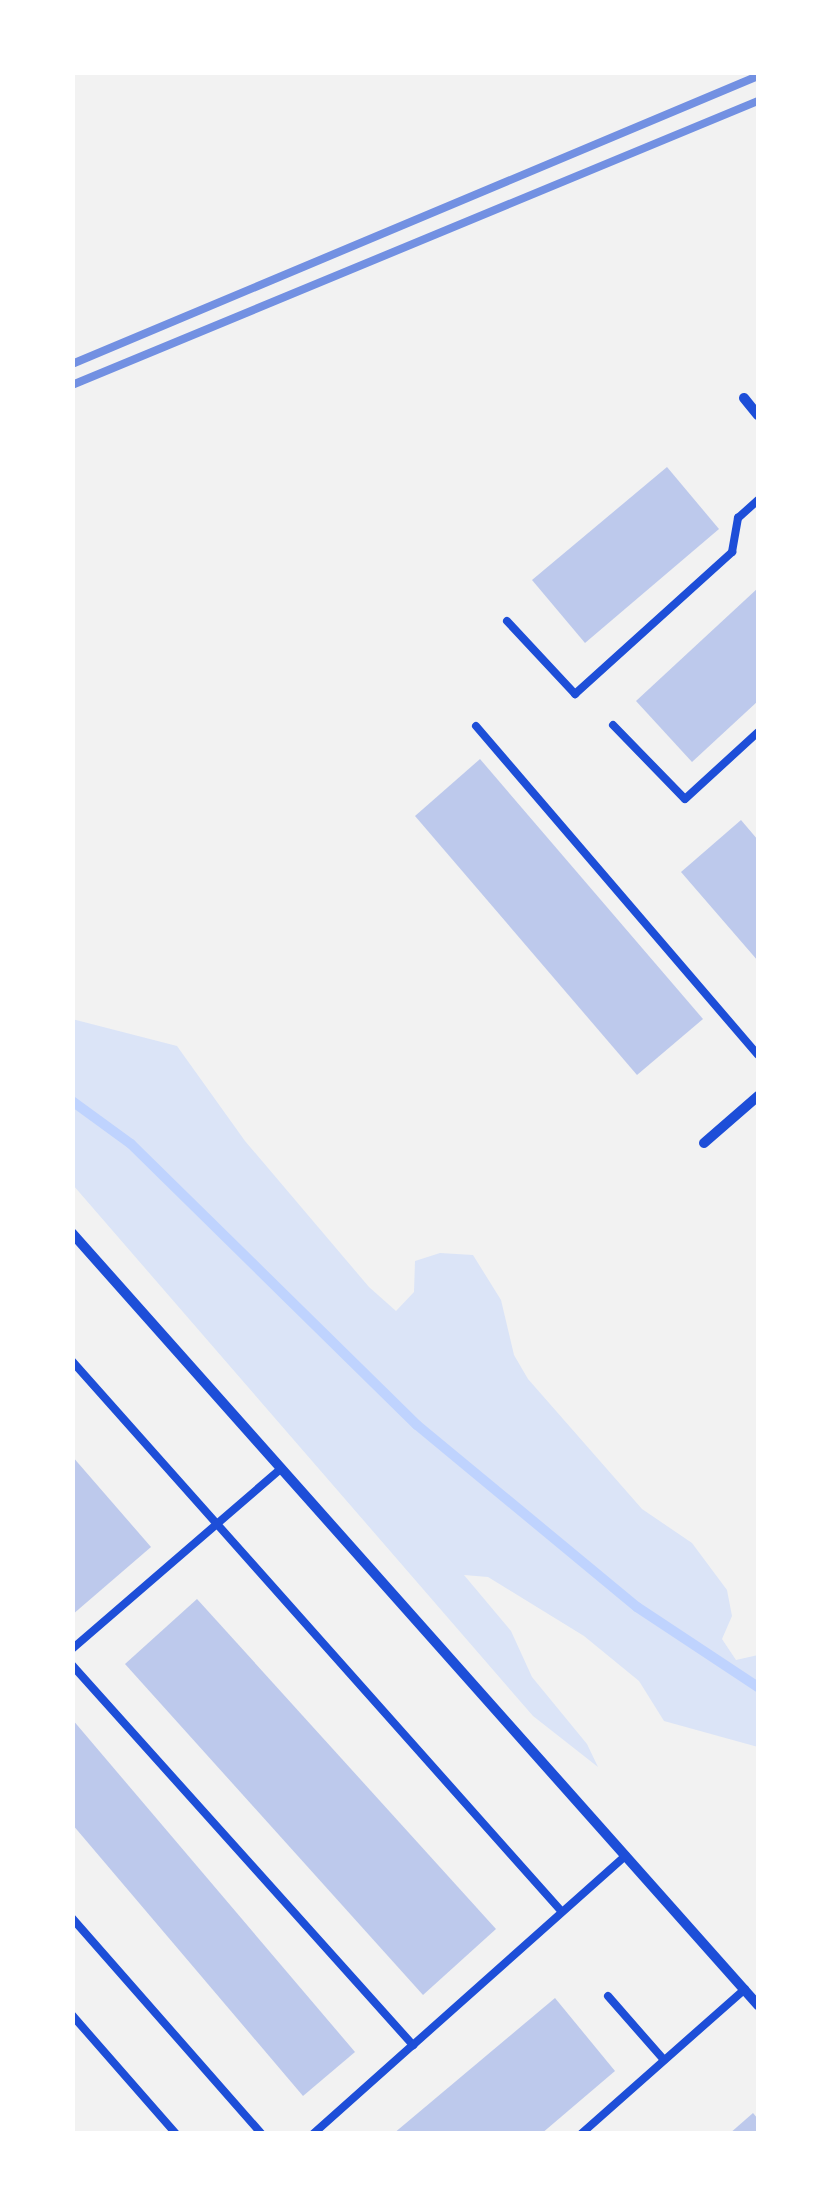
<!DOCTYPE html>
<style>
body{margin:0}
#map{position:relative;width:831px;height:2206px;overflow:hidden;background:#f2f2f2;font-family:Overpass,sans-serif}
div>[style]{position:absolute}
.green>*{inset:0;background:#dbe4f7}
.stream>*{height:10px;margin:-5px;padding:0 5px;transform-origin:5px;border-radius:5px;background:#bfd3fe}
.building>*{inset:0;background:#bdc9ec}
.service>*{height:8px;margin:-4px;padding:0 4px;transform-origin:4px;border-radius:4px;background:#1d4ed8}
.minor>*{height:10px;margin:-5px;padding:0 5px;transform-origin:5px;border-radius:5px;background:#1d4ed8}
.rail>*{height:8px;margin:-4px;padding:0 4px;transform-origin:4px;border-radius:4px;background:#7290e2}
span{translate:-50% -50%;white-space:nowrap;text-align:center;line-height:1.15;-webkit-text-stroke:9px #fff;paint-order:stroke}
.frame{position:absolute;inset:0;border:75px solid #fff;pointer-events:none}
</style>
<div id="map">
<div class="green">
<div style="clip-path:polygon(72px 1019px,177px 1046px,245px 1141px,369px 1287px,396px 1311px,414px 1292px,415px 1261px,440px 1253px,473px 1255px,501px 1300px,514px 1355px,528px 1379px,642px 1509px,692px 1543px,727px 1590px,732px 1616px,722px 1639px,736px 1660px,758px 1655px,758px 1747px,664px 1721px,639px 1681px,584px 1636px,488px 1577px,464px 1575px,511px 1631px,532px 1677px,587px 1744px,598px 1767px,533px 1716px,73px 1185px)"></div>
</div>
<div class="stream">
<div style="left:72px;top:1101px;width:73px;rotate:36.1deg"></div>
<div style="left:131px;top:1144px;width:401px;rotate:44.5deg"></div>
<div style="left:417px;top:1425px;width:286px;rotate:39.6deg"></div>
<div style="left:637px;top:1607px;width:145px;rotate:33.5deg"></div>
</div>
<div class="building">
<div style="clip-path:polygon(667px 467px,719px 529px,585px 643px,532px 580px)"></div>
<div style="clip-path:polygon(758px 588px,758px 701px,692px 762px,636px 701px)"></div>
<div style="clip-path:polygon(480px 759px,703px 1019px,637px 1075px,415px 816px)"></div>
<div style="clip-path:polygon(741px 820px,758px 840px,758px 961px,681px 872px)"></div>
<div style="clip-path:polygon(72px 1456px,151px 1547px,72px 1615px)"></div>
<div style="clip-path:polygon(197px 1599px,496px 1929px,423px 1995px,125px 1664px)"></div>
<div style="clip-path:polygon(72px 1719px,355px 2052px,303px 2096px,72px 1824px)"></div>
<div style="clip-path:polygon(555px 1998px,615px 2071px,541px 2134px,393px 2134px)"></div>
<div style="clip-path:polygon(753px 2113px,758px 2119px,758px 2134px,729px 2134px)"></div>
</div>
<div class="service">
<div style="left:507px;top:621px;width:100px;rotate:47deg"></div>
<div style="left:575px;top:694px;width:212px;rotate:-42.1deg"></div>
<div style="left:732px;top:552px;width:35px;rotate:-80deg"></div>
<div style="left:738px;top:518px;width:27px;rotate:-42deg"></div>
<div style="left:613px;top:725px;width:103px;rotate:45.8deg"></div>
<div style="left:685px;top:799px;width:99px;rotate:-42.5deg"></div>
<div style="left:476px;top:726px;width:433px;rotate:49.4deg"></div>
<div style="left:72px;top:1361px;width:737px;rotate:48.35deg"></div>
<div style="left:72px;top:1649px;width:277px;rotate:-40.8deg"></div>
<div style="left:72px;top:1665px;width:511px;rotate:48.1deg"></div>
<div style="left:413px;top:2045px;width:285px;rotate:-41.7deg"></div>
<div style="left:72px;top:1918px;width:288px;rotate:48.7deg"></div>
<div style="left:608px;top:1996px;width:85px;rotate:48.8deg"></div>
<div style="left:72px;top:2015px;width:158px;rotate:48.8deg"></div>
<div style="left:313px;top:2134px;width:134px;rotate:-41.7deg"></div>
<div style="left:581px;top:2134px;width:219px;rotate:-41.5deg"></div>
</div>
<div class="minor">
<div style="left:744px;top:398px;width:22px;rotate:51deg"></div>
<div style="left:704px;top:1143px;width:72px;rotate:-41deg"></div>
<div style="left:72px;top:1233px;width:1033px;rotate:48.38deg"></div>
</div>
<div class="rail">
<div style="left:72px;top:364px;width:744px;rotate:-22.77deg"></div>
<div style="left:72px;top:385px;width:742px;rotate:-22.49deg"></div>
</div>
<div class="frame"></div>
</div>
